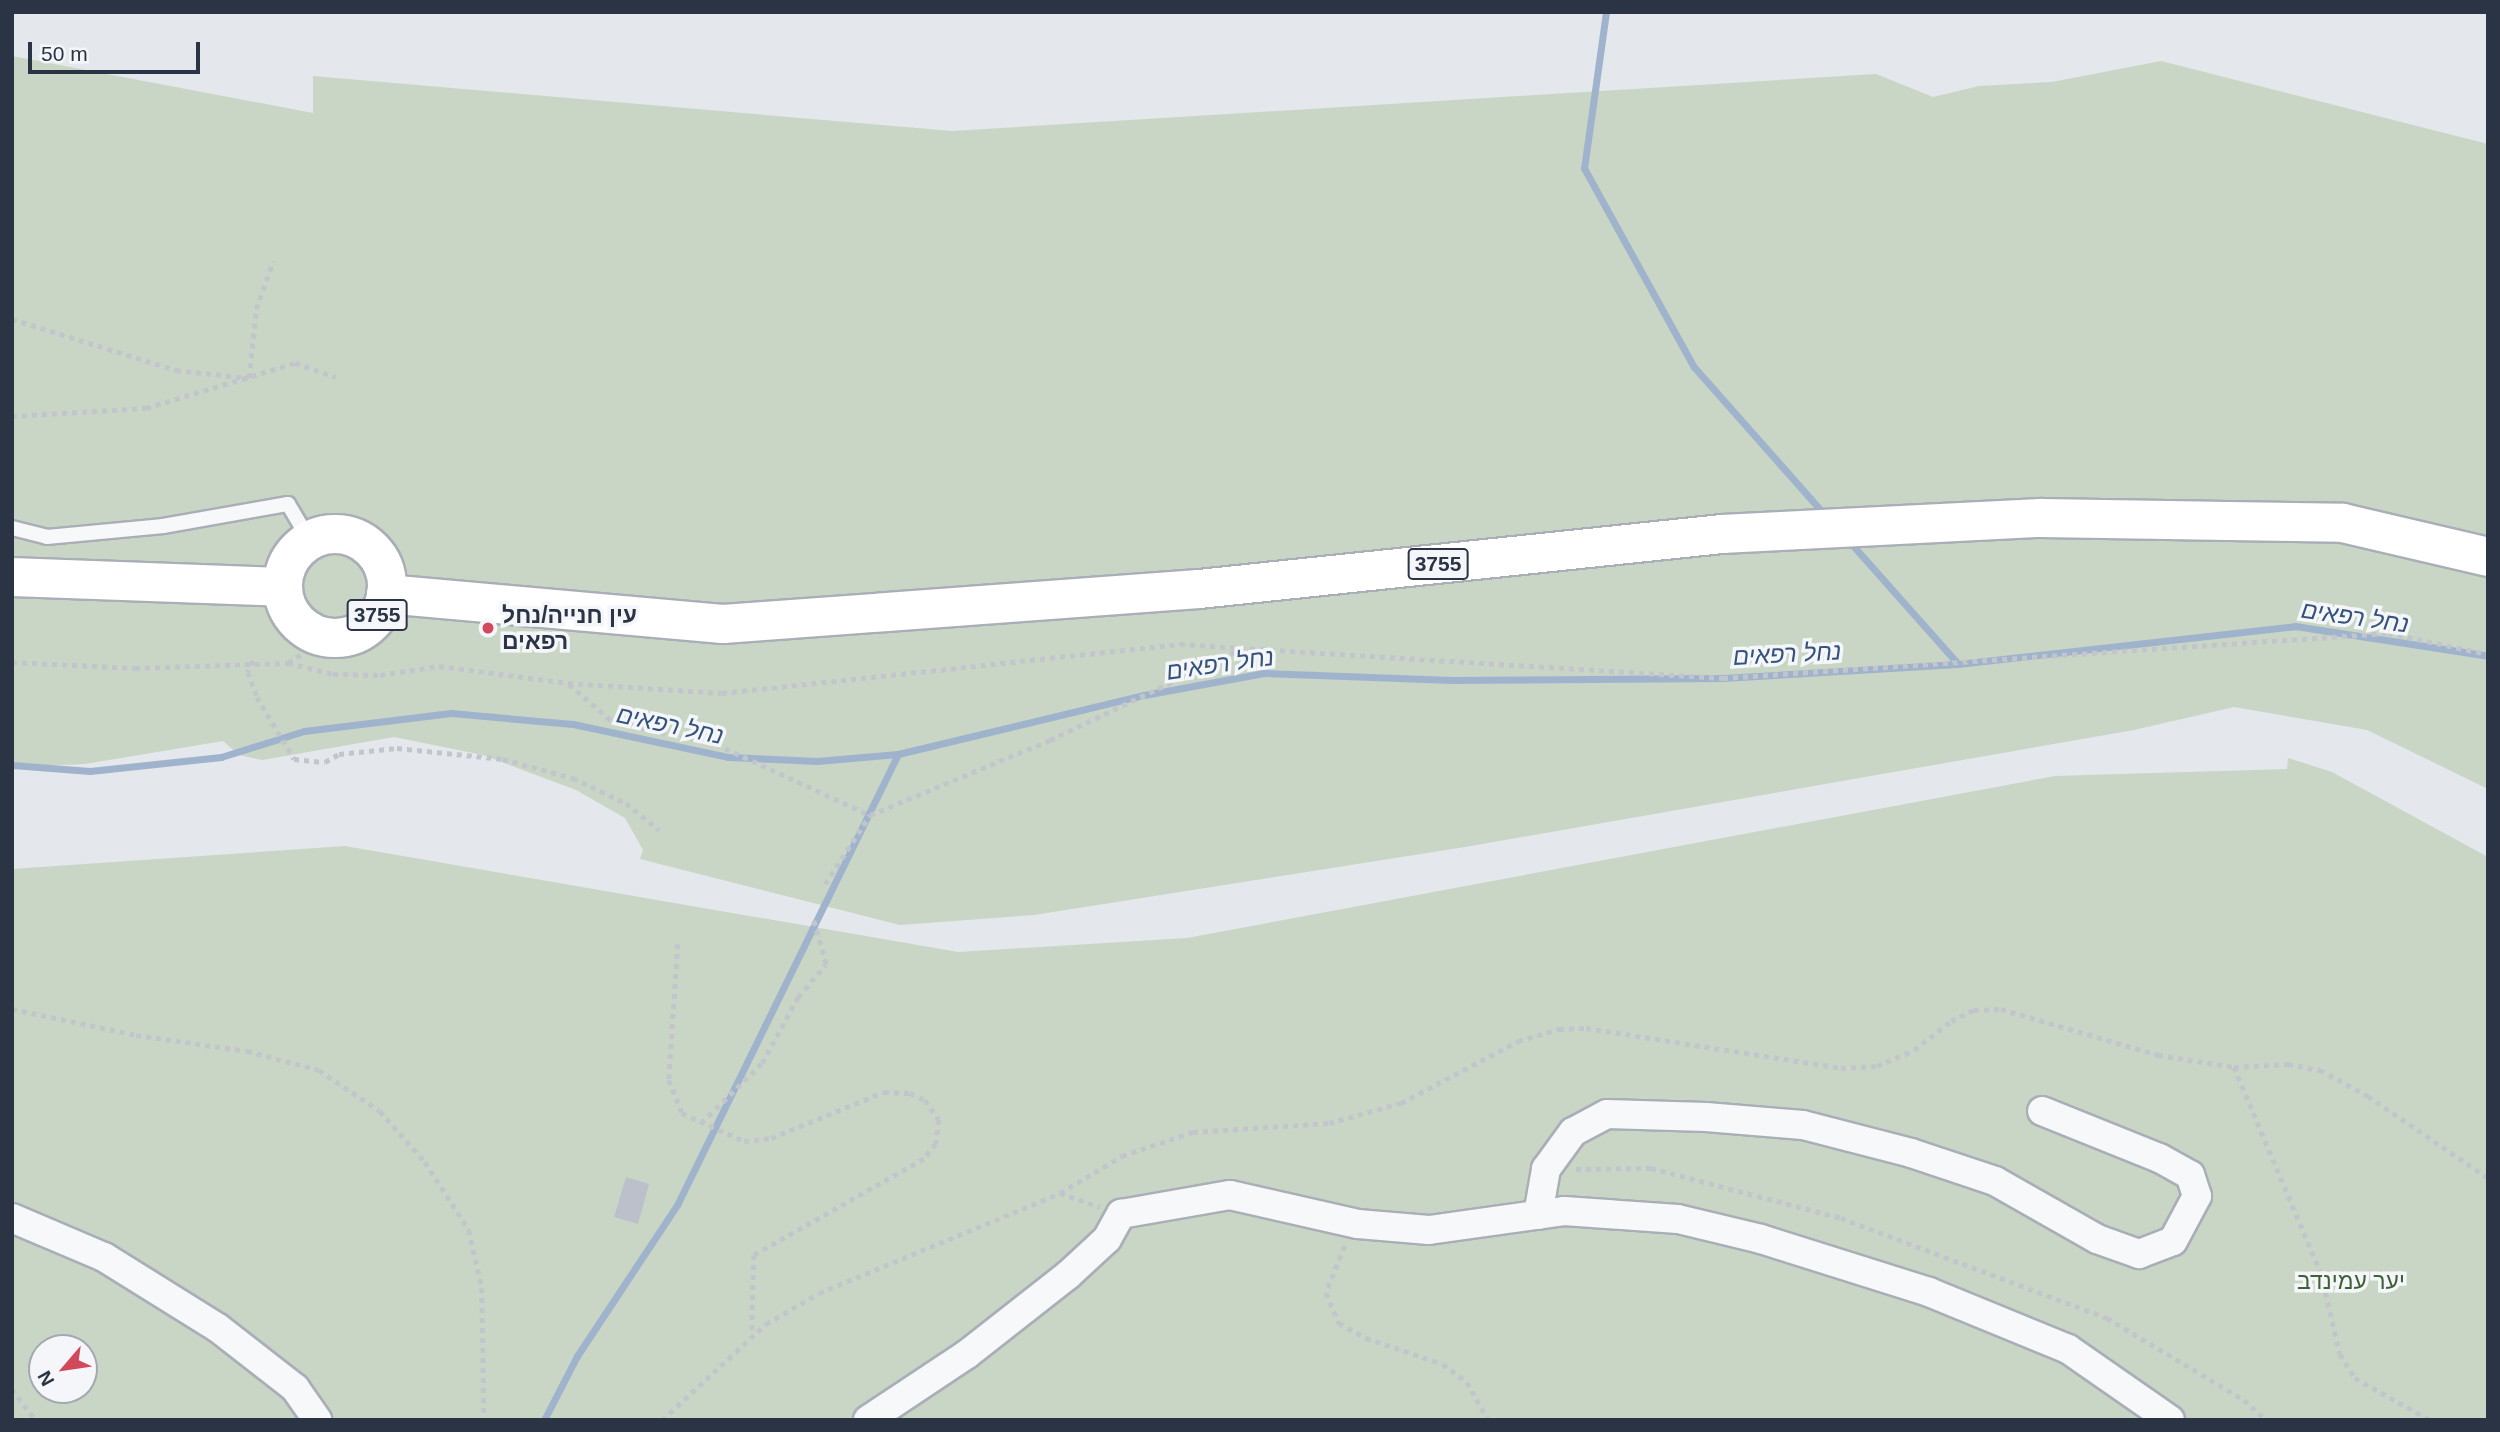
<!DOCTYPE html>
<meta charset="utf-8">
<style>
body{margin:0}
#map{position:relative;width:2500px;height:1432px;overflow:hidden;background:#e4e7ec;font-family:Helvetica,"Noto Sans Hebrew",sans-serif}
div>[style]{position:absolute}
.green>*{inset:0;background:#c9d6c5}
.stream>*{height:7px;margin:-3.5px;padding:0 3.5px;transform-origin:3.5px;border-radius:3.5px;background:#9fb4cc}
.building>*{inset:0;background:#bbc0ca}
.path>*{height:4.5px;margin-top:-2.25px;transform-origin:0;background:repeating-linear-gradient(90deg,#c2c5cb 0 5px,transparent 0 10px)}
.roads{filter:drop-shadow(2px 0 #a9aeb7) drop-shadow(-2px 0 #a9aeb7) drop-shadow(0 2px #a9aeb7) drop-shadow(0 -2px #a9aeb7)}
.lane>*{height:14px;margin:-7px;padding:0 7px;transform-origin:7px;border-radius:7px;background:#f7f8fa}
.street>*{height:28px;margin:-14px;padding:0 14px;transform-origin:14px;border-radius:14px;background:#f7f8fa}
.primary>*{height:38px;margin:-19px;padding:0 19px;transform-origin:19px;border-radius:19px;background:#fff}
.primary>.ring{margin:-19px;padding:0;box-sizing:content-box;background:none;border:38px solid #fff;border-radius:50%}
.dots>*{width:19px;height:19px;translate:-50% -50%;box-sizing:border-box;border:4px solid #f4f6f9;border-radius:50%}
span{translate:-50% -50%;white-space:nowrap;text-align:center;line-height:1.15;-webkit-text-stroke:7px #f4f6f9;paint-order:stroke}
.shield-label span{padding:2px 5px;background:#f4f6f9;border:2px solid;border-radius:5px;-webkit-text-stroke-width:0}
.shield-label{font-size:21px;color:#2b3445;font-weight:700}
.poi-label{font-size:23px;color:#2b3445;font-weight:700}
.left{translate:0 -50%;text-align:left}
.park-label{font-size:23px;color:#3f6138}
.water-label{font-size:24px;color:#34527a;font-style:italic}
.frame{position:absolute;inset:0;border:14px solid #2b3445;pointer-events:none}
.north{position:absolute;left:28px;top:1334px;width:70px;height:70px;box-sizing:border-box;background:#f4f6f9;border:2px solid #a4a8b1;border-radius:50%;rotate:241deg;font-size:19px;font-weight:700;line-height:28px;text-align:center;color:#2b3445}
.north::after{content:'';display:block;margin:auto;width:24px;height:32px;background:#d1495b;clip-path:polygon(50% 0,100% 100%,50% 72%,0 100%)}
.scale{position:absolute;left:28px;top:42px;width:172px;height:32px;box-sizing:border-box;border:4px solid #2b3445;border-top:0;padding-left:9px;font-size:21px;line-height:24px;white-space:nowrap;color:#2b3445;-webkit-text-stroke:5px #f4f6f9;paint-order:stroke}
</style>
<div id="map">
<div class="green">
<div style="clip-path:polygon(12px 56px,313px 113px,313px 76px,952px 131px,1876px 74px,1933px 97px,1979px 86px,2052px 82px,2161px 61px,2488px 144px,2488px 789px,2367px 730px,2234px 707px,2134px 730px,1465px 847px,1034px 915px,900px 925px,640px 859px,643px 850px,625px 818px,576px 790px,483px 755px,394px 737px,262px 760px,239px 755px,223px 741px,85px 764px,12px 767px)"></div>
<div style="clip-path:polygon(evenodd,2288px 758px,2332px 772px,2488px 857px,2488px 1420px,12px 1420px,12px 869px,345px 846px,958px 952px,1187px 938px,2055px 776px,2287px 769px,2288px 758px,42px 1348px,84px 1348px,84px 1390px,42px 1390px,42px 1348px)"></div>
</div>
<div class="stream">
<div style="left:1606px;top:12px;width:158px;rotate:98deg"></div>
<div style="left:1584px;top:168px;width:227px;rotate:61.1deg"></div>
<div style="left:1694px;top:367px;width:199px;rotate:48.5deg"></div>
<div style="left:1848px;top:540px;width:166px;rotate:48.4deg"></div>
<div style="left:12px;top:765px;width:78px;rotate:4.4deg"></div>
<div style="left:90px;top:771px;width:132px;rotate:-6.1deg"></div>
<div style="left:221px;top:757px;width:87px;rotate:-17.4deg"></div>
<div style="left:304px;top:731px;width:148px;rotate:-7deg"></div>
<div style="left:451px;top:713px;width:122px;rotate:5.2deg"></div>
<div style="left:573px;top:724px;width:158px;rotate:12deg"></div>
<div style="left:728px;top:757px;width:89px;rotate:2.6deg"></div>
<div style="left:817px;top:761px;width:81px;rotate:-4.9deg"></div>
<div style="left:898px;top:754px;width:253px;rotate:-13.5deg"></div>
<div style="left:1144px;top:695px;width:122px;rotate:-10.4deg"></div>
<div style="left:1264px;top:673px;width:188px;rotate:2.1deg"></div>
<div style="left:1452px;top:680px;width:271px;rotate:-0.4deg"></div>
<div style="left:1723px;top:678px;width:235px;rotate:-3.4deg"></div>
<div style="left:1958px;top:664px;width:339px;rotate:-6.4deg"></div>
<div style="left:2295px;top:626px;width:195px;rotate:8.8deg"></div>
<div style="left:544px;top:1420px;width:72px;rotate:-62.7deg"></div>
<div style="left:577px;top:1356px;width:181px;rotate:-56.5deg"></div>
<div style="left:677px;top:1205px;width:502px;rotate:-63.89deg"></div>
</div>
<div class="building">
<div style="clip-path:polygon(626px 1177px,649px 1184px,638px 1224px,614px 1217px)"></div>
</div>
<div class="path">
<div style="left:12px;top:319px;width:172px;rotate:17.3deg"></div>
<div style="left:176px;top:370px;width:73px;rotate:6.3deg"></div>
<div style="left:249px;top:378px;width:69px;rotate:-84.2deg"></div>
<div style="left:256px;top:309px;width:51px;rotate:-70.5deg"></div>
<div style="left:12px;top:416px;width:134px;rotate:-3.4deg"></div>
<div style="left:146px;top:408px;width:156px;rotate:-16.8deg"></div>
<div style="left:295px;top:363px;width:43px;rotate:18.9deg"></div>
<div style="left:254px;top:661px;width:13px;rotate:119deg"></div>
<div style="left:248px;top:672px;width:27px;rotate:70deg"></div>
<div style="left:257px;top:697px;width:72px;rotate:59.2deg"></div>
<div style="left:294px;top:759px;width:31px;rotate:6deg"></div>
<div style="left:325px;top:762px;width:16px;rotate:-30deg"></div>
<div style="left:339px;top:754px;width:58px;rotate:-5.9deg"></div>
<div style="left:397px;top:748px;width:107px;rotate:5.9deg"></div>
<div style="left:503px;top:759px;width:73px;rotate:15.2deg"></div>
<div style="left:573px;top:778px;width:59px;rotate:25.3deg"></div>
<div style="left:626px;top:803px;width:43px;rotate:39.3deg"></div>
<div style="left:12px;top:662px;width:123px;rotate:2.8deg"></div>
<div style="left:135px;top:668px;width:153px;rotate:-1.9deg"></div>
<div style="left:288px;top:663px;width:48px;rotate:-33deg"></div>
<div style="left:288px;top:663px;width:46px;rotate:13.7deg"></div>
<div style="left:333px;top:674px;width:47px;rotate:1.2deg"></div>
<div style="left:380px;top:675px;width:60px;rotate:-8.7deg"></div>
<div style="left:439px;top:666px;width:130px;rotate:7.5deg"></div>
<div style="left:568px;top:683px;width:154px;rotate:3.7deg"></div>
<div style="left:722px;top:693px;width:461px;rotate:-6.1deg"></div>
<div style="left:1180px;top:644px;width:544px;rotate:3.58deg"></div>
<div style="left:1723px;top:678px;width:667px;rotate:-3.87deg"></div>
<div style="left:2388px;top:633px;width:102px;rotate:11.9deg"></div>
<div style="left:569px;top:684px;width:57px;rotate:40.7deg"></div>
<div style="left:612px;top:721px;width:107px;rotate:12.5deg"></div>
<div style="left:716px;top:744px;width:170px;rotate:24.8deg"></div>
<div style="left:870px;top:815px;width:195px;rotate:-22.6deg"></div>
<div style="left:1050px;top:740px;width:212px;rotate:-25.5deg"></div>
<div style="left:825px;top:884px;width:82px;rotate:-56.9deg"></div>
<div style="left:678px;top:944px;width:136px;rotate:93.8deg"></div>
<div style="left:669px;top:1080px;width:35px;rotate:68deg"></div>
<div style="left:682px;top:1113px;width:68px;rotate:24.3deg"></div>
<div style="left:744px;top:1141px;width:27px;rotate:-6deg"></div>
<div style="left:771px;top:1138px;width:122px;rotate:-22.2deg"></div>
<div style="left:884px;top:1092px;width:26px;rotate:2deg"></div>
<div style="left:910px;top:1093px;width:17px;rotate:25deg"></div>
<div style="left:925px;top:1100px;width:24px;rotate:55deg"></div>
<div style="left:939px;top:1120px;width:24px;rotate:97deg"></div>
<div style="left:936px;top:1144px;width:19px;rotate:129deg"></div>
<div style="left:924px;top:1159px;width:195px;rotate:150.5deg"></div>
<div style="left:754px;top:1255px;width:79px;rotate:91.5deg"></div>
<div style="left:12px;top:1009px;width:127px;rotate:11.8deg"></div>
<div style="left:136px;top:1035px;width:112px;rotate:8.2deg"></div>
<div style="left:247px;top:1051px;width:74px;rotate:14.8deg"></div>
<div style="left:319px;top:1070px;width:73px;rotate:33.9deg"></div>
<div style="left:380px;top:1111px;width:68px;rotate:48.6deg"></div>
<div style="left:425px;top:1162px;width:81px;rotate:57.1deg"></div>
<div style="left:469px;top:1230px;width:59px;rotate:77.4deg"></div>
<div style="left:482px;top:1288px;width:132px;rotate:89.1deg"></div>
<div style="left:2234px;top:1067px;width:224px;rotate:67.1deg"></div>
<div style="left:2321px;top:1273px;width:83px;rotate:76.8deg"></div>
<div style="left:2340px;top:1354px;width:28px;rotate:58deg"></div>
<div style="left:2355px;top:1378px;width:86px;rotate:29.2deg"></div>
<div style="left:701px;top:1123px;width:86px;rotate:-44.5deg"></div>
<div style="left:762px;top:1063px;width:75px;rotate:-61.4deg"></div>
<div style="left:798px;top:997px;width:43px;rotate:-49.7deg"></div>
<div style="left:826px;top:964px;width:47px;rotate:-106.1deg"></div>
<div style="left:1576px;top:1169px;width:75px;rotate:-0.8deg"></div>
<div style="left:1651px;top:1168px;width:196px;rotate:14.7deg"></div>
<div style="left:1841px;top:1218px;width:284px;rotate:20.6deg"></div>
<div style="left:2107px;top:1318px;width:160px;rotate:30.9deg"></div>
<div style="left:2244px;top:1400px;width:30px;rotate:42deg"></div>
<div style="left:1060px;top:1193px;width:42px;rotate:19.3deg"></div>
<div style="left:1345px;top:1246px;width:51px;rotate:112deg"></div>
<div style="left:1326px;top:1293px;width:33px;rotate:67deg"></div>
<div style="left:1339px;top:1323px;width:31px;rotate:29deg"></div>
<div style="left:1366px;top:1338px;width:81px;rotate:18.7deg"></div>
<div style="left:1443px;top:1364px;width:30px;rotate:37deg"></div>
<div style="left:1467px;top:1382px;width:43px;rotate:61.1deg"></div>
<div style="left:12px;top:1389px;width:39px;rotate:53deg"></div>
<div style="left:662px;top:1420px;width:142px;rotate:-42.7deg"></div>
<div style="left:766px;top:1324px;width:61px;rotate:-30.3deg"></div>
<div style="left:819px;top:1293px;width:261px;rotate:-22.5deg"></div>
<div style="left:1060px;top:1193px;width:72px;rotate:-30.8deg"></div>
<div style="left:1122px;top:1156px;width:75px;rotate:-18.7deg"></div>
<div style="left:1193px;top:1132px;width:136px;rotate:-3.8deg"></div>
<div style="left:1329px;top:1123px;width:75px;rotate:-15.5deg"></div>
<div style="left:1401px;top:1103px;width:132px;rotate:-27.9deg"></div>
<div style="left:1518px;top:1041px;width:43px;rotate:-16.3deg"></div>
<div style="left:1559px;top:1029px;width:27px;rotate:-2deg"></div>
<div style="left:1586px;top:1028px;width:258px;rotate:8.9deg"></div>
<div style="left:1841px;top:1068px;width:36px;rotate:-3deg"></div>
<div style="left:1877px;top:1066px;width:40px;rotate:-23.4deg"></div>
<div style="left:1914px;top:1050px;width:47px;rotate:-38.1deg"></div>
<div style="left:1951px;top:1021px;width:25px;rotate:-26deg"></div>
<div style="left:1974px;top:1010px;width:27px;rotate:-2deg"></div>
<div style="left:2001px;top:1009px;width:164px;rotate:16.3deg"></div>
<div style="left:2158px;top:1055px;width:77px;rotate:9deg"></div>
<div style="left:2234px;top:1067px;width:54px;rotate:-3.2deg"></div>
<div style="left:2288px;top:1064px;width:33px;rotate:11deg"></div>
<div style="left:2320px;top:1070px;width:55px;rotate:28.4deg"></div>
<div style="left:2368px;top:1096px;width:145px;rotate:34.3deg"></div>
</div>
<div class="roads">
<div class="lane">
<div style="left:12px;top:528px;width:36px;rotate:14deg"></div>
<div style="left:47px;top:537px;width:117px;rotate:-5.4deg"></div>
<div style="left:163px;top:526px;width:127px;rotate:-10deg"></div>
<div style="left:288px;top:504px;width:43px;rotate:59.3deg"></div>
</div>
<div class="street">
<div style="left:1538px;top:1215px;width:47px;rotate:-80.1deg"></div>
<div style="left:1546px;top:1169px;width:46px;rotate:-53.9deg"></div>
<div style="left:1573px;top:1132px;width:38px;rotate:-28deg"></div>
<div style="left:1607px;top:1114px;width:99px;rotate:1.7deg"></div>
<div style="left:1706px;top:1117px;width:97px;rotate:4.7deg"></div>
<div style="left:1803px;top:1125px;width:112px;rotate:14.5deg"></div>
<div style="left:1911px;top:1153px;width:89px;rotate:18.4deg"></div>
<div style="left:1995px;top:1181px;width:117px;rotate:29.6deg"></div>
<div style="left:2097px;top:1239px;width:45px;rotate:19.7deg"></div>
<div style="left:2139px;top:1254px;width:36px;rotate:-21deg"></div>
<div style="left:2173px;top:1241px;width:51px;rotate:-61.9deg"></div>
<div style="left:2197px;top:1196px;width:22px;rotate:-108deg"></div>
<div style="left:2190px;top:1175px;width:35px;rotate:-151deg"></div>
<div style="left:2159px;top:1158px;width:126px;rotate:-158.1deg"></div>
<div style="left:12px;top:1218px;width:100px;rotate:23deg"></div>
<div style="left:104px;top:1257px;width:134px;rotate:31.9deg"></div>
<div style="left:218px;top:1328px;width:98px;rotate:37.9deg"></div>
<div style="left:295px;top:1388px;width:39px;rotate:55deg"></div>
<div style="left:868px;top:1420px;width:118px;rotate:-33.6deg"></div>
<div style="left:966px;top:1355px;width:130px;rotate:-38.1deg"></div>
<div style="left:1068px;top:1275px;width:53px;rotate:-42.7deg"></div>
<div style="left:1107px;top:1239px;width:29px;rotate:-61deg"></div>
<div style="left:1121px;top:1214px;width:111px;rotate:-9.9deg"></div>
<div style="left:1230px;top:1195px;width:131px;rotate:12.8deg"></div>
<div style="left:1358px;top:1224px;width:71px;rotate:4.8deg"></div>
<div style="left:1429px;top:1230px;width:136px;rotate:-8deg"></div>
<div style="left:1564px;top:1211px;width:114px;rotate:4deg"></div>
<div style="left:1678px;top:1219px;width:85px;rotate:13.5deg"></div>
<div style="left:1761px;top:1239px;width:176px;rotate:17.5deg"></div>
<div style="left:1929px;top:1292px;width:150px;rotate:22.3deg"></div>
<div style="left:2068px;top:1349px;width:124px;rotate:34.8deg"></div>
</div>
<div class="primary">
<div class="ring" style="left:283px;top:534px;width:66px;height:66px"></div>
<div style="left:12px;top:577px;width:271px;rotate:2.1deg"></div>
<div style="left:386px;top:594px;width:338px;rotate:5.1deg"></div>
<div style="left:723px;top:624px;width:477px;rotate:-4.2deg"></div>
<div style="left:1199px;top:589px;width:526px;rotate:-6deg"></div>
<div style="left:1722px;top:534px;width:319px;rotate:-2.9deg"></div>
<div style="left:2041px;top:518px;width:302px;rotate:0.9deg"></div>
<div style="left:2343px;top:523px;width:149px;rotate:13.2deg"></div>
</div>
</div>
<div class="dots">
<div style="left:488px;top:628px;background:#d1495b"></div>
</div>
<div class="shield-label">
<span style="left:1438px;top:564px">3755</span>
<span style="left:377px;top:615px">3755</span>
</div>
<div class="poi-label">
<span class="left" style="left:502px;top:628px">עין חנייה/נחל<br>רפאים</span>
</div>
<div class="park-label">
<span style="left:2351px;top:1281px">יער עמינדב</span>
</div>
<div class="water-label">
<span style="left:2355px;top:617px;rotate:8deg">נחל רפאים</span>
<span style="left:1787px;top:654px;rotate:-3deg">נחל רפאים</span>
<span style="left:1220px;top:664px;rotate:-8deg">נחל רפאים</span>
<span style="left:670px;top:725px;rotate:12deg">נחל רפאים</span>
</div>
<div class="frame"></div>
<div class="north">N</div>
<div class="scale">50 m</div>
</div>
